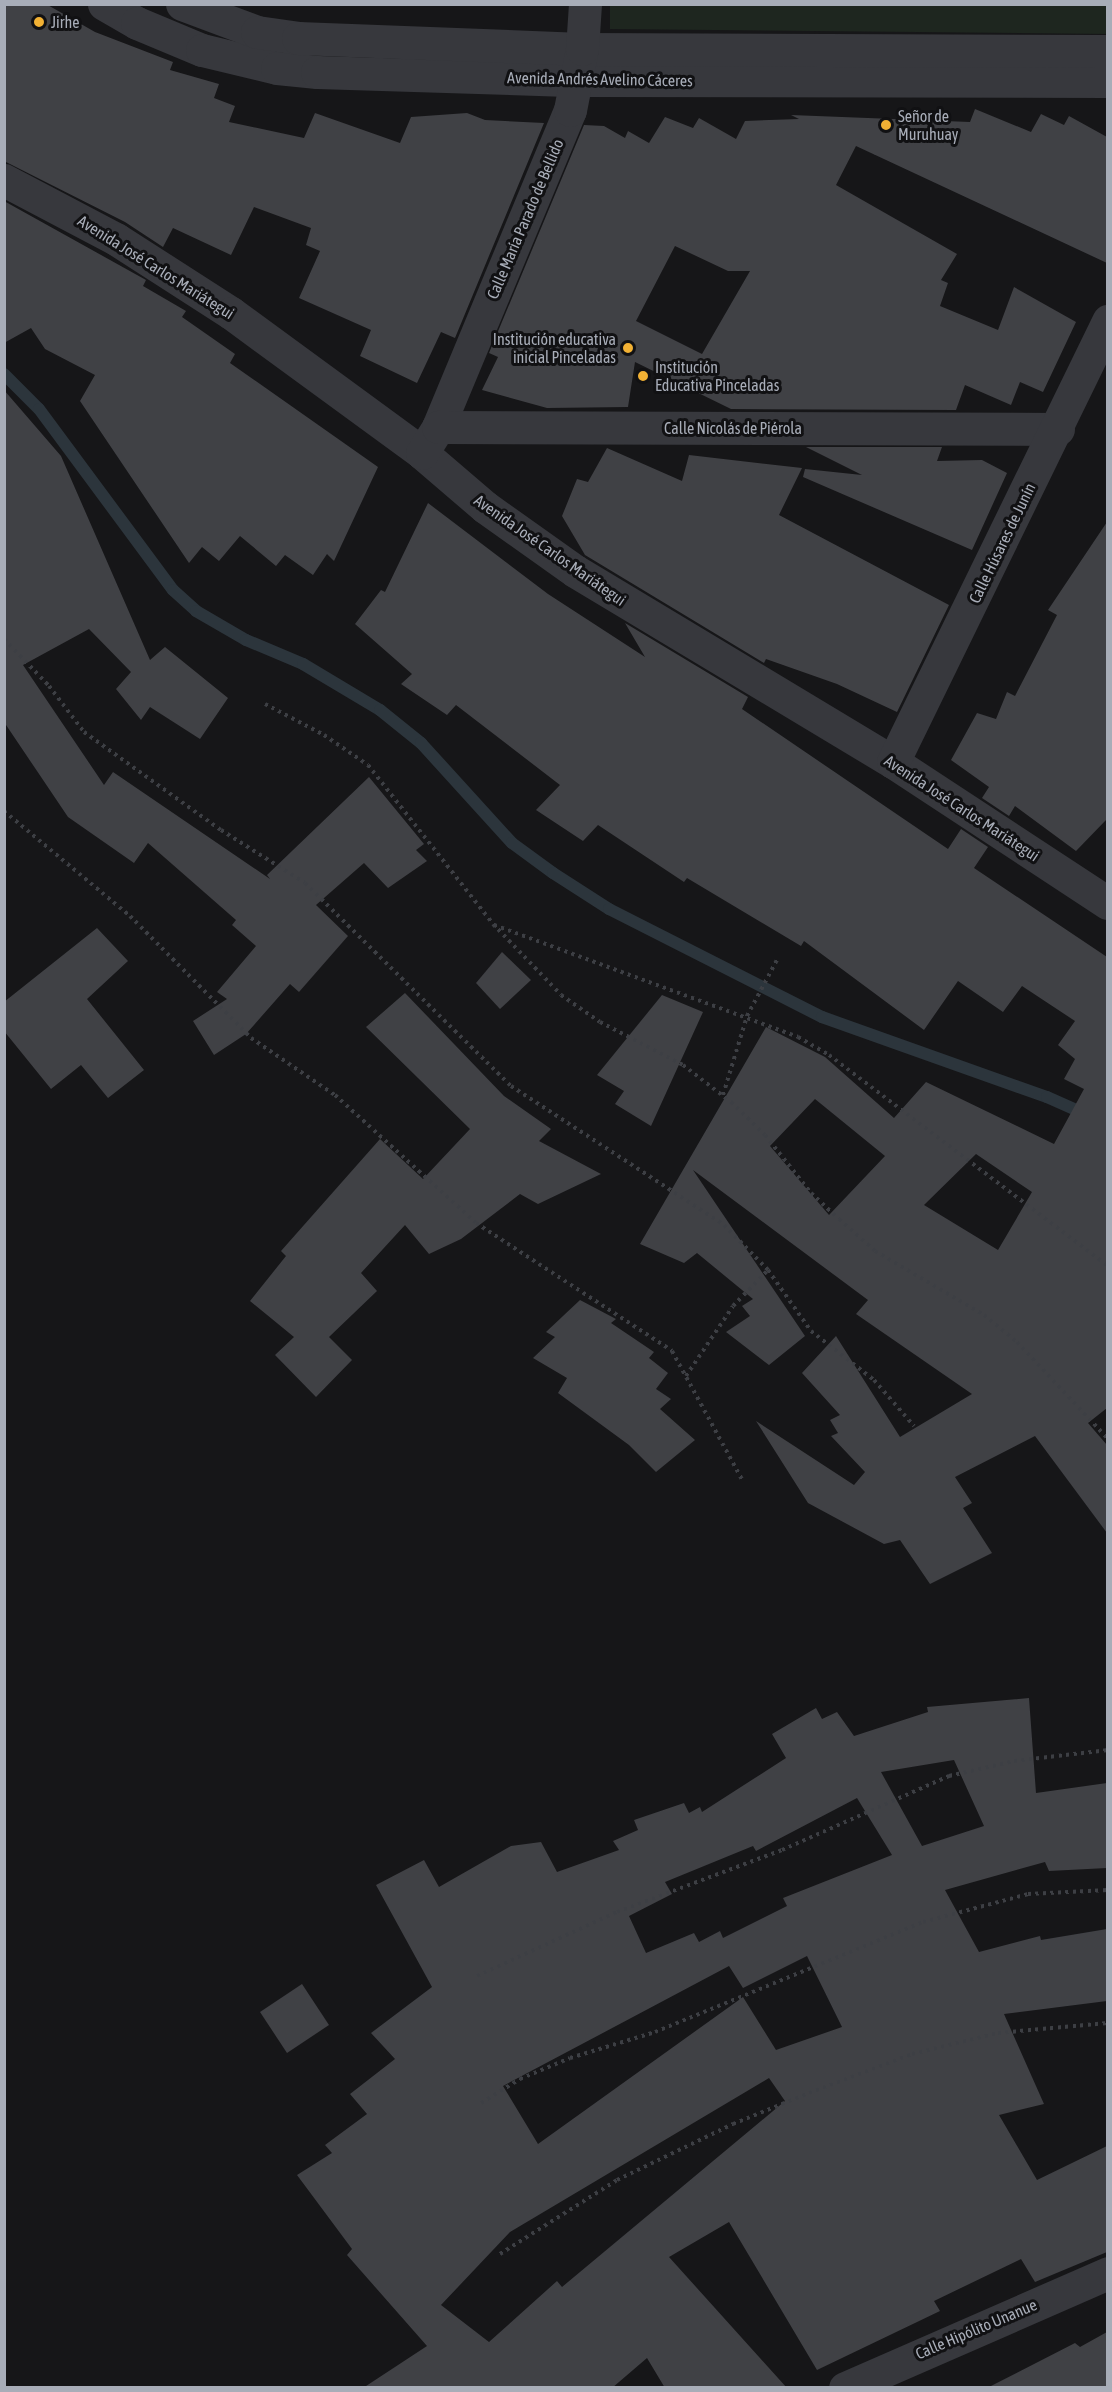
<!DOCTYPE html>
<meta charset="utf-8">
<style>
body{margin:0}
#map{position:relative;width:1112px;height:2392px;overflow:hidden;background:#161618;font-family:"Asap Condensed",sans-serif}
div>[style]{position:absolute}
.green>*{inset:0;background:#1e261f}
.stream>*{height:12px;margin:-6px;padding:0 6px;transform-origin:6px;border-radius:6px;background:#2c353c}
.building>*{inset:0;background:#404145}
.path>*{height:4px;margin-top:-2px;transform-origin:0;background:repeating-linear-gradient(90deg,#3d3f44 0 3px,transparent 0 7.5px)}
.minor>*{height:33px;margin:-16.5px;padding:0 16.5px;transform-origin:16.5px;border-radius:16.5px;background:#37383d}
.dots>*{width:16px;height:16px;translate:-50% -50%;box-sizing:border-box;border:3px solid #111113;border-radius:50%}
span{translate:-50% -50%;white-space:nowrap;text-align:center;line-height:1.15;-webkit-text-stroke:6px #111113;paint-order:stroke}
.poi-label{font-size:16px;color:#a8adb8}
.left{translate:0 -50%;text-align:left}
.right{translate:-100% -50%;text-align:right}
.street-label{font-size:16px;color:#a8adb8}
.frame{position:absolute;inset:0;border:6px solid #a8adb8;pointer-events:none}
</style>
<div id="map">
<div class="green">
<div style="clip-path:polygon(610px 5px,1107px 5px,1107px 34px,610px 29px)"></div>
</div>
<div class="stream">
<div style="left:4px;top:374px;width:49px;rotate:45deg"></div>
<div style="left:39px;top:409px;width:225px;rotate:53.5deg"></div>
<div style="left:173px;top:590px;width:31px;rotate:42deg"></div>
<div style="left:196px;top:611px;width:58px;rotate:30.1deg"></div>
<div style="left:246px;top:640px;width:62px;rotate:22.8deg"></div>
<div style="left:303px;top:664px;width:90px;rotate:30.9deg"></div>
<div style="left:380px;top:710px;width:53px;rotate:38.8deg"></div>
<div style="left:421px;top:743px;width:135px;rotate:47.7deg"></div>
<div style="left:512px;top:843px;width:51px;rotate:36.2deg"></div>
<div style="left:553px;top:873px;width:67px;rotate:32.7deg"></div>
<div style="left:609px;top:909px;width:239px;rotate:26.9deg"></div>
<div style="left:822px;top:1017px;width:239px;rotate:19.6deg"></div>
<div style="left:1047px;top:1097px;width:67px;rotate:23.9deg"></div>
</div>
<div class="building">
<div style="clip-path:polygon(4px 4px,46px 4px,95px 32px,173px 62px,170px 70px,219px 84px,214px 98px,235px 106px,229px 122px,304px 138px,315px 113px,400px 143px,411px 117px,467px 113px,485px 120px,544px 123px,455px 338px,441px 332px,417px 383px,360px 356px,371px 330px,299px 298px,320px 251px,306px 245px,311px 228px,254px 207px,231px 255px,173px 228px,163px 247px,125px 222px,4px 161px)"></div>
<div style="clip-path:polygon(evenodd,975px 109px,1031px 132px,1041px 114px,1064px 125px,1069px 116px,1107px 137px,1107px 263px,856px 146px,836px 185px,957px 254px,941px 280px,948px 283px,940px 306px,998px 330px,1014px 287px,1076px 322px,1043px 392px,1020px 382px,1011px 405px,965px 385px,956px 410px,731px 409px,635px 362px,628px 407px,547px 408px,482px 390px,498px 357px,489px 353px,584px 125px,604px 126px,625px 138px,628px 131px,649px 143px,665px 117px,693px 128px,699px 118px,736px 139px,745px 121px,799px 119px,791px 115px,970px 122px,975px 109px,675px 246px,728px 271px,750px 271px,702px 354px,636px 321px,675px 246px)"></div>
<div style="clip-path:polygon(4px 201px,146px 280px,143px 286px,186px 311px,182px 317px,235px 354px,230px 363px,378px 467px,334px 561px,327px 554px,313px 575px,285px 555px,276px 566px,240px 536px,219px 561px,202px 547px,189px 563px,80px 401px,95px 375px,45px 349px,31px 328px,4px 343px)"></div>
<div style="clip-path:polygon(4px 390px,61px 456px,150px 660px,165px 647px,228px 698px,200px 739px,150px 707px,141px 720px,116px 689px,131px 672px,89px 629px,23px 665px,104px 785px,113px 772px,270px 879px,267px 875px,369px 777px,424px 844px,416px 850px,427px 861px,388px 888px,364px 863px,316px 905px,348px 936px,299px 992px,290px 984px,246px 1034px,214px 1055px,193px 1021px,227px 999px,217px 992px,256px 946px,232px 925px,236px 920px,148px 843px,134px 863px,68px 817px,4px 722px)"></div>
<div style="clip-path:polygon(806px 447px,942px 447px,937px 461px,982px 460px,1007px 473px,972px 550px,803px 477px,805px 469px,862px 475px)"></div>
<div style="clip-path:polygon(607px 448px,682px 481px,689px 455px,802px 468px,779px 515px,949px 605px,897px 712px,837px 684px,766px 659px,764px 663px,585px 555px,562px 516px,577px 479px,588px 482px)"></div>
<div style="clip-path:polygon(evenodd,428px 503px,548px 594px,645px 657px,625px 623px,748px 697px,742px 709px,948px 849px,961px 829px,988px 847px,974px 868px,1107px 957px,1107px 1408px,1088px 1423px,1107px 1445px,1107px 1533px,1035px 1436px,955px 1477px,972px 1503px,963px 1508px,992px 1553px,930px 1584px,900px 1540px,884px 1544px,808px 1503px,756px 1421px,854px 1485px,865px 1472px,831px 1436px,838px 1433px,830px 1420px,840px 1415px,802px 1373px,836px 1336px,900px 1437px,972px 1394px,856px 1314px,868px 1300px,693px 1170px,805px 1336px,769px 1365px,726px 1332px,750px 1316px,742px 1306px,753px 1299px,697px 1253px,684px 1263px,640px 1244px,766px 1027px,825px 1057px,894px 1118px,926px 1082px,1054px 1144px,1084px 1089px,1064px 1079px,1075px 1059px,1058px 1045px,1075px 1021px,1022px 986px,1003px 1012px,958px 981px,924px 1030px,804px 941px,801px 946px,687px 878px,684px 882px,598px 825px,583px 841px,536px 810px,560px 785px,456px 705px,447px 715px,401px 684px,412px 674px,355px 624px,381px 590px,385px 592px,428px 503px,815px 1099px,885px 1156px,829px 1215px,770px 1146px,815px 1099px,428px 503px,976px 1154px,1032px 1192px,998px 1250px,924px 1205px,976px 1154px)"></div>
<div style="clip-path:polygon(1107px 522px,1107px 819px,1076px 851px,1015px 806px,1009px 816px,982px 798px,989px 787px,951px 760px,977px 713px,996px 719px,1007px 692px,1015px 696px,1057px 615px,1048px 610px)"></div>
<div style="clip-path:polygon(97px 928px,128px 961px,87px 999px,144px 1070px,108px 1098px,81px 1065px,51px 1089px,4px 1031px,4px 1002px)"></div>
<div style="clip-path:polygon(502px 952px,531px 980px,500px 1009px,476px 983px)"></div>
<div style="clip-path:polygon(405px 993px,504px 1096px,551px 1129px,539px 1141px,601px 1174px,538px 1204px,520px 1194px,461px 1239px,429px 1254px,405px 1225px,361px 1273px,377px 1291px,329px 1337px,352px 1360px,316px 1397px,275px 1355px,294px 1337px,250px 1301px,286px 1256px,281px 1251px,380px 1139px,423px 1179px,470px 1129px,366px 1027px)"></div>
<div style="clip-path:polygon(662px 995px,703px 1012px,651px 1126px,615px 1104px,624px 1091px,597px 1075px)"></div>
<div style="clip-path:polygon(580px 1300px,616px 1319px,611px 1323px,654px 1352px,649px 1358px,668px 1373px,656px 1389px,671px 1399px,660px 1409px,695px 1440px,656px 1472px,629px 1445px,558px 1393px,567px 1378px,533px 1358px,555px 1337px,546px 1332px)"></div>
<div style="clip-path:polygon(evenodd,1029px 1698px,1036px 1793px,1107px 1783px,1107px 1868px,1049px 1871px,1045px 1862px,945px 1890px,979px 1952px,1040px 1936px,1041px 1940px,1107px 1929px,1107px 2001px,1004px 2014px,1044px 2104px,999px 2115px,1037px 2180px,1107px 2146px,1107px 2252px,1035px 2282px,1021px 2259px,934px 2301px,940px 2311px,817px 2370px,729px 2222px,669px 2257px,787px 2388px,665px 2388px,647px 2358px,612px 2388px,363px 2388px,427px 2346px,347px 2255px,352px 2249px,297px 2175px,332px 2153px,325px 2145px,367px 2114px,350px 2094px,395px 2059px,371px 2033px,432px 1987px,376px 1885px,424px 1860px,439px 1887px,511px 1846px,541px 1842px,557px 1872px,619px 1850px,613px 1841px,638px 1830px,634px 1820px,684px 1803px,689px 1813px,700px 1807px,702px 1812px,786px 1758px,772px 1734px,816px 1708px,822px 1719px,837px 1712px,854px 1736px,928px 1712px,927px 1707px,1029px 1698px,954px 1760px,984px 1826px,922px 1846px,881px 1772px,954px 1760px,1029px 1698px,857px 1798px,892px 1855px,783px 1898px,787px 1906px,723px 1938px,720px 1931px,699px 1942px,694px 1933px,646px 1953px,629px 1916px,672px 1894px,665px 1882px,753px 1846px,756px 1851px,857px 1798px,1029px 1698px,807px 1956px,842px 2027px,776px 2050px,743px 1997px,538px 2144px,503px 2086px,729px 1966px,743px 1988px,807px 1956px,1029px 1698px,769px 2078px,785px 2101px,562px 2287px,557px 2281px,489px 2342px,441px 2305px,510px 2232px,769px 2078px)"></div>
<div style="clip-path:polygon(302px 1984px,329px 2025px,287px 2053px,260px 2012px)"></div>
<div style="clip-path:polygon(1107px 2332px,1107px 2388px,987px 2388px,1075px 2343px,1080px 2347px)"></div>
</div>
<div class="path">
<div style="left:4px;top:639px;width:65px;rotate:46.2deg"></div>
<div style="left:49px;top:686px;width:58px;rotate:52.7deg"></div>
<div style="left:84px;top:732px;width:168px;rotate:35.6deg"></div>
<div style="left:221px;top:830px;width:99px;rotate:32.2deg"></div>
<div style="left:305px;top:883px;width:289px;rotate:44.6deg"></div>
<div style="left:511px;top:1086px;width:254px;rotate:33.1deg"></div>
<div style="left:724px;top:1225px;width:63px;rotate:45.6deg"></div>
<div style="left:768px;top:1270px;width:75px;rotate:54.8deg"></div>
<div style="left:811px;top:1331px;width:80px;rotate:37.9deg"></div>
<div style="left:874px;top:1380px;width:61px;rotate:49deg"></div>
<div style="left:265px;top:704px;width:67px;rotate:27.7deg"></div>
<div style="left:324px;top:735px;width:53px;rotate:34.3deg"></div>
<div style="left:368px;top:765px;width:202px;rotate:51.8deg"></div>
<div style="left:493px;top:924px;width:98px;rotate:46.2deg"></div>
<div style="left:561px;top:995px;width:47px;rotate:34.7deg"></div>
<div style="left:600px;top:1022px;width:93px;rotate:27.4deg"></div>
<div style="left:683px;top:1065px;width:61px;rotate:37.6deg"></div>
<div style="left:731px;top:1102px;width:47px;rotate:44.1deg"></div>
<div style="left:765px;top:1135px;width:74px;rotate:51.6deg"></div>
<div style="left:811px;top:1193px;width:38px;rotate:43deg"></div>
<div style="left:839px;top:1219px;width:48px;rotate:41.6deg"></div>
<div style="left:875px;top:1251px;width:126px;rotate:30.4deg"></div>
<div style="left:984px;top:1315px;width:43px;rotate:39.3deg"></div>
<div style="left:1017px;top:1342px;width:133px;rotate:46.8deg"></div>
<div style="left:4px;top:811px;width:164px;rotate:39.8deg"></div>
<div style="left:130px;top:916px;width:172px;rotate:45.2deg"></div>
<div style="left:251px;top:1038px;width:102px;rotate:34.2deg"></div>
<div style="left:335px;top:1095px;width:190px;rotate:42.2deg"></div>
<div style="left:476px;top:1223px;width:234px;rotate:33.1deg"></div>
<div style="left:672px;top:1351px;width:148px;rotate:61.4deg"></div>
<div style="left:494px;top:925px;width:324px;rotate:20.2deg"></div>
<div style="left:798px;top:1037px;width:36px;rotate:30deg"></div>
<div style="left:829px;top:1055px;width:350px;rotate:37.1deg"></div>
<div style="left:723px;top:1095px;width:83px;rotate:-73.1deg"></div>
<div style="left:747px;top:1016px;width:66px;rotate:-61.9deg"></div>
<div style="left:686px;top:1376px;width:84px;rotate:-56.1deg"></div>
<div style="left:733px;top:1306px;width:50px;rotate:-45.8deg"></div>
<div style="left:477px;top:1976px;width:154px;rotate:-24.6deg"></div>
<div style="left:617px;top:1912px;width:176px;rotate:-20.6deg"></div>
<div style="left:782px;top:1850px;width:183px;rotate:-23.9deg"></div>
<div style="left:949px;top:1776px;width:67px;rotate:-13deg"></div>
<div style="left:1014px;top:1761px;width:95px;rotate:-6.7deg"></div>
<div style="left:481px;top:2103px;width:46px;rotate:-31.6deg"></div>
<div style="left:520px;top:2079px;width:54px;rotate:-22.8deg"></div>
<div style="left:570px;top:2058px;width:89px;rotate:-17deg"></div>
<div style="left:655px;top:2032px;width:290px;rotate:-22.3deg"></div>
<div style="left:923px;top:1922px;width:109px;rotate:-14.9deg"></div>
<div style="left:1028px;top:1894px;width:80px;rotate:-2.9deg"></div>
<div style="left:500px;top:2254px;width:138px;rotate:-32.3deg"></div>
<div style="left:617px;top:2180px;width:129px;rotate:-25.8deg"></div>
<div style="left:733px;top:2124px;width:82px;rotate:-22.2deg"></div>
<div style="left:809px;top:2093px;width:110px;rotate:-20.7deg"></div>
<div style="left:912px;top:2054px;width:89px;rotate:-13.7deg"></div>
<div style="left:998px;top:2033px;width:110px;rotate:-5.2deg"></div>
</div>
<div class="minor">
<div style="left:104px;top:4px;width:38px;rotate:30deg"></div>
<div style="left:137px;top:23px;width:70px;rotate:22.6deg"></div>
<div style="left:202px;top:50px;width:77px;rotate:13.5deg"></div>
<div style="left:277px;top:68px;width:40px;rotate:5.7deg"></div>
<div style="left:317px;top:72px;width:259px;rotate:1.8deg"></div>
<div style="left:576px;top:80px;width:532px;rotate:0.11deg"></div>
<div style="left:182px;top:4px;width:80px;rotate:20.5deg"></div>
<div style="left:257px;top:32px;width:41px;rotate:8.3deg"></div>
<div style="left:298px;top:38px;width:284px;rotate:2.2deg"></div>
<div style="left:582px;top:49px;width:526px;rotate:0.22deg"></div>
<div style="left:4px;top:180px;width:127px;rotate:27.8deg"></div>
<div style="left:116px;top:239px;width:137px;rotate:32.8deg"></div>
<div style="left:231px;top:313px;width:237px;rotate:36.2deg"></div>
<div style="left:422px;top:453px;width:83px;rotate:40.6deg"></div>
<div style="left:485px;top:507px;width:110px;rotate:35.4deg"></div>
<div style="left:575px;top:571px;width:371px;rotate:31deg"></div>
<div style="left:893px;top:762px;width:257px;rotate:33.3deg"></div>
<div style="left:438px;top:427px;width:343px;rotate:-67.4deg"></div>
<div style="left:570px;top:110px;width:62px;rotate:-78.9deg"></div>
<div style="left:582px;top:49px;width:45px;rotate:-86.2deg"></div>
<div style="left:422px;top:453px;width:31px;rotate:-58deg"></div>
<div style="left:438px;top:427px;width:620px;rotate:0.18deg"></div>
<div style="left:893px;top:762px;width:491px;rotate:-64deg"></div>
<div style="left:845px;top:2388px;width:287px;rotate:-23.6deg"></div>
</div>
<div class="dots">
<div style="left:39px;top:22px;background:#f2b134"></div>
<div style="left:886px;top:125px;background:#f2b134"></div>
<div style="left:628px;top:348px;background:#f2b134"></div>
<div style="left:643px;top:376px;background:#f2b134"></div>
</div>
<div class="poi-label">
<span class="left" style="left:51px;top:22px">Jirhe</span>
<span class="left" style="left:898px;top:125px">Señor de<br>Muruhuay</span>
<span class="right" style="left:616px;top:348px">Institución educativa<br>inicial Pinceladas</span>
<span class="left" style="left:655px;top:376px">Institución<br>Educativa Pinceladas</span>
</div>
<div class="street-label">
<span style="left:600px;top:79px;rotate:1deg">Avenida Andrés Avelino Cáceres</span>
<span style="left:525px;top:219px;rotate:-67deg">Calle María Parado de Bellido</span>
<span style="left:156px;top:267px;rotate:32deg">Avenida José Carlos Mariátegui</span>
<span style="left:733px;top:428px">Calle Nicolás de Piérola</span>
<span style="left:1002px;top:543px;rotate:-64deg">Calle Húsares de Junín</span>
<span style="left:550px;top:550px;rotate:35deg">Avenida José Carlos Mariátegui</span>
<span style="left:962px;top:808px;rotate:33deg">Avenida José Carlos Mariátegui</span>
<span style="left:976px;top:2329px;rotate:-23deg">Calle Hipólito Unanue</span>
</div>
<div class="frame"></div>
</div>
